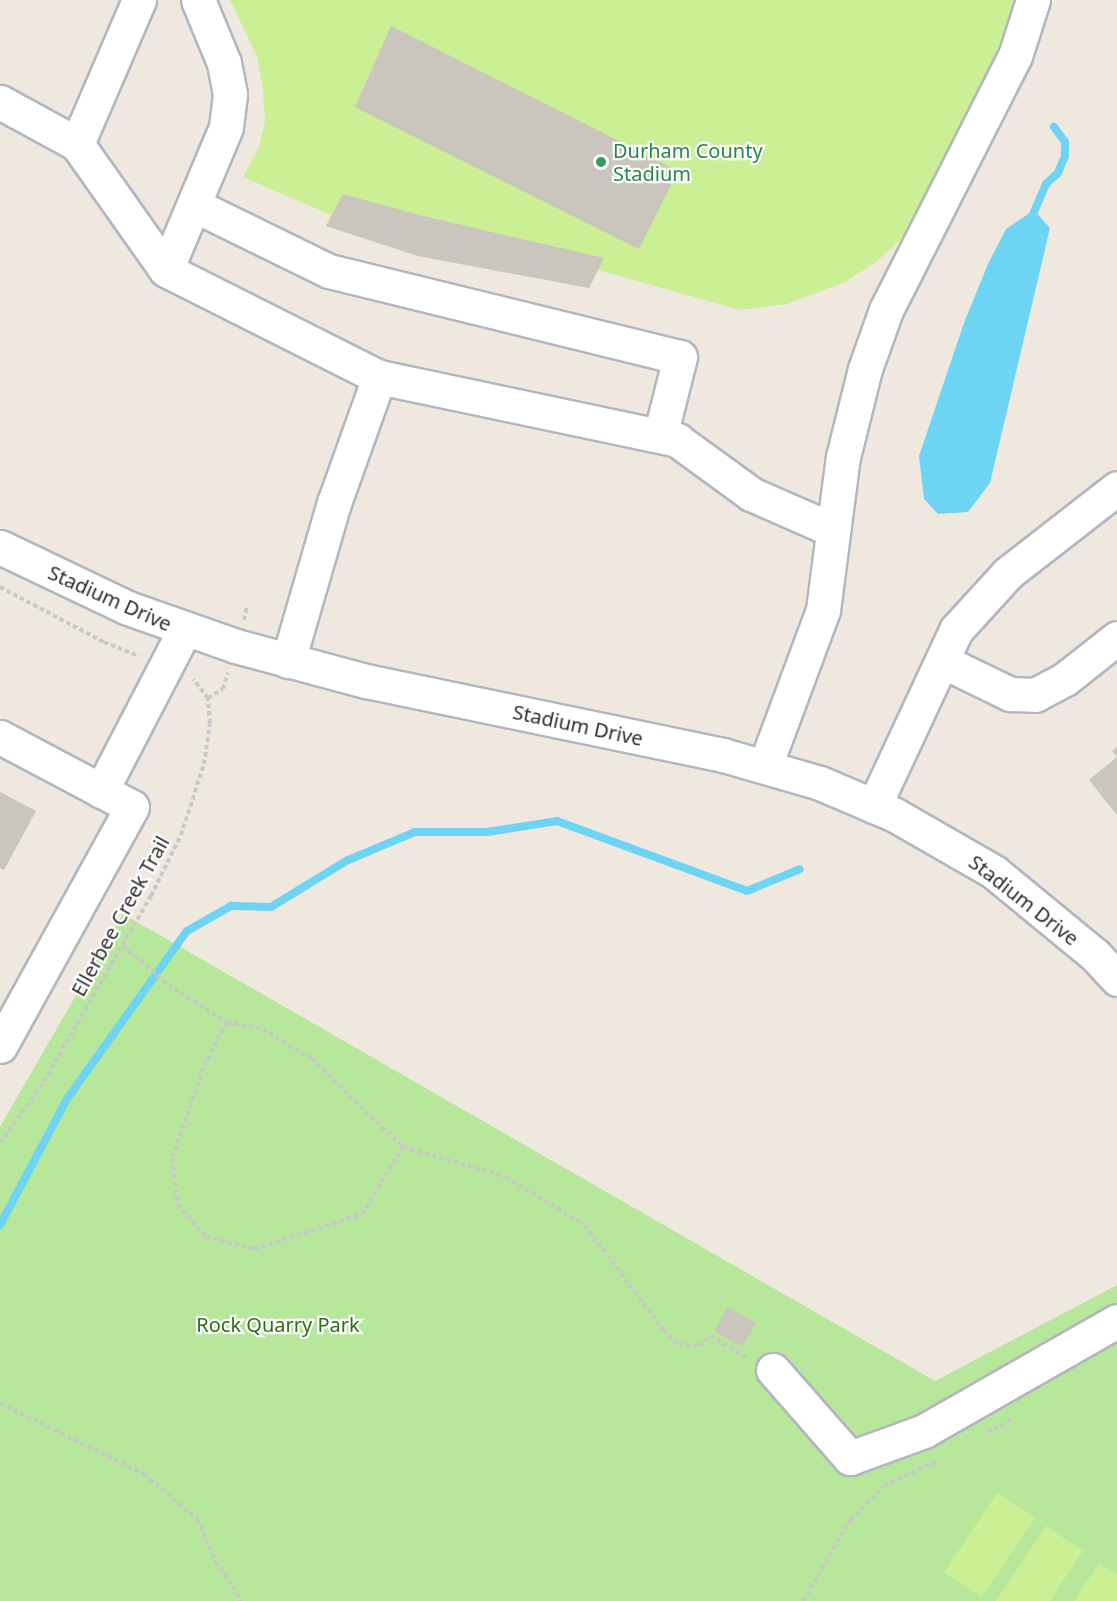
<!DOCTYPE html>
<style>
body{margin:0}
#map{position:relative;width:1117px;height:1601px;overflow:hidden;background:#efe8df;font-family:"Noto Sans",sans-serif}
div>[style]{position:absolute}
.green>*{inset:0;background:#b6e79a}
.pitch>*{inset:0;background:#cbef95}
.water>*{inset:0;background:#6ed4f4}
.stream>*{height:8px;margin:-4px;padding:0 4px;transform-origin:4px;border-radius:4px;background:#6ed4f4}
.building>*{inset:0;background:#cbc6bd}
.path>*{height:4px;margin-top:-2px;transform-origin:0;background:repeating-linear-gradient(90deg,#c8c8c8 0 4.5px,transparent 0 7.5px)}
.roads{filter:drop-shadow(2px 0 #b3b6c1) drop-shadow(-2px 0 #b3b6c1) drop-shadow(0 2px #b3b6c1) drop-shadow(0 -2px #b3b6c1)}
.minor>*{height:33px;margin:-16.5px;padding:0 16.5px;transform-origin:16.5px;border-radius:16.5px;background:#fff}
.dots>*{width:16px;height:16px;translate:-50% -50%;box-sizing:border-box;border:3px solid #fff;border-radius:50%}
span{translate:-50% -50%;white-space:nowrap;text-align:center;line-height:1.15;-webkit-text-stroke:4.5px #fff;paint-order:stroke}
.leisure-label{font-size:20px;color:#27864d}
.left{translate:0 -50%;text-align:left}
.street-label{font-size:20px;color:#2d2d2d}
.park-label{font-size:20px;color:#2c6f18}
</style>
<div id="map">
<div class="green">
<div style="clip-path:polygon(123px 914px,935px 1381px,1117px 1285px,1117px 1601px,0 1601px,0 1127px)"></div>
</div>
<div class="pitch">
<div style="clip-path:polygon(230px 0,1022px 0,931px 204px,899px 241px,876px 262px,845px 282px,787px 304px,740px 310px,598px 270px,589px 288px,418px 256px,326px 226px,331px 215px,243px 177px,259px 147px,265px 121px,263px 89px,257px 56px)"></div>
<div style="clip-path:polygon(997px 1493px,1035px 1517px,982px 1597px,944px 1572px)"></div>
<div style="clip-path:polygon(1046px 1526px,1083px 1551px,1050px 1601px,996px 1601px)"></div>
<div style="clip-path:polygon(1099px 1563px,1117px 1574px,1117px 1601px,1074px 1601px)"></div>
</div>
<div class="water">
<div style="clip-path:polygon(1034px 210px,1050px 228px,990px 483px,968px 512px,938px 514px,924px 499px,919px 456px,964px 323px,988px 264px,1006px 229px)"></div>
</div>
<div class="stream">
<div style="left:1030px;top:221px;width:40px;rotate:-66.6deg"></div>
<div style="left:1046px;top:184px;width:16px;rotate:-43deg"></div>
<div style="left:1058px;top:173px;width:18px;rotate:-68deg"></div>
<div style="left:1065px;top:156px;width:14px;rotate:-90deg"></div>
<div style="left:1065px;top:142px;width:19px;rotate:-126deg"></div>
<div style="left:0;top:1225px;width:143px;rotate:-62deg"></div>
<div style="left:67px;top:1099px;width:206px;rotate:-54.5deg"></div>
<div style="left:187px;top:931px;width:51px;rotate:-29.6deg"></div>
<div style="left:231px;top:906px;width:40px;rotate:1.4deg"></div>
<div style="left:271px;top:907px;width:88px;rotate:-31.5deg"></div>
<div style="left:346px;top:861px;width:75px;rotate:-22.8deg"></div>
<div style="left:415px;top:832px;width:72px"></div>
<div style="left:487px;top:832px;width:71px;rotate:-8.9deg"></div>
<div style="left:557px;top:821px;width:202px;rotate:20.2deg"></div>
<div style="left:747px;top:891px;width:57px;rotate:-22.5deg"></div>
</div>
<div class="building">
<div style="clip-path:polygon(391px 26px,678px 171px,639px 249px,355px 107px)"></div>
<div style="clip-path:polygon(343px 194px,419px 215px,604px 258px,589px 288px,418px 256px,326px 226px)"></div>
<div style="clip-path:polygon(1117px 747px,1117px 815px,1089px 780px,1117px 757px,1112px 751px)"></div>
<div style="clip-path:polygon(0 792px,36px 811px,4px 870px,0 868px)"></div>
<div style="clip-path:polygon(728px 1307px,756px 1323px,742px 1347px,714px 1331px)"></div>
</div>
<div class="path">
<div style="left:0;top:587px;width:118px;rotate:27.9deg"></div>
<div style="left:104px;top:642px;width:38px;rotate:22deg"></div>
<div style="left:244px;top:620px;width:14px;rotate:-78deg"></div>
<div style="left:208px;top:698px;width:17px;rotate:-31deg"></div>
<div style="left:223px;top:689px;width:17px;rotate:-73deg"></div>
<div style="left:123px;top:946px;width:67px;rotate:40.1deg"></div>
<div style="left:174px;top:989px;width:62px;rotate:31.9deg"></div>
<div style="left:227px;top:1022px;width:37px;rotate:11deg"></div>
<div style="left:263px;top:1029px;width:57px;rotate:31.5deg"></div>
<div style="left:312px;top:1059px;width:127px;rotate:44deg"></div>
<div style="left:403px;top:1147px;width:107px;rotate:16.2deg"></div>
<div style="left:506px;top:1177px;width:92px;rotate:31.3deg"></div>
<div style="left:585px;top:1225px;width:131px;rotate:53.4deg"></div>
<div style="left:663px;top:1330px;width:21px;rotate:43deg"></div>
<div style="left:678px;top:1344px;width:21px;rotate:5deg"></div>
<div style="left:699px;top:1346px;width:15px;rotate:-42deg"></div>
<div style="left:710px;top:1336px;width:44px;rotate:30.1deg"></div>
<div style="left:227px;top:1022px;width:44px;rotate:118.3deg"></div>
<div style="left:206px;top:1061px;width:104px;rotate:109.1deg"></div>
<div style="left:172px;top:1159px;width:45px;rotate:82.4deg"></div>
<div style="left:178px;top:1204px;width:43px;rotate:49.7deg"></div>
<div style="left:206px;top:1237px;width:49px;rotate:14deg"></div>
<div style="left:254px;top:1249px;width:114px;rotate:-18deg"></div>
<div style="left:362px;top:1214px;width:79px;rotate:-58.5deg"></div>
<div style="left:0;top:1143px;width:68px;rotate:-54deg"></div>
<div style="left:40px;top:1088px;width:222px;rotate:-60deg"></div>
<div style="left:151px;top:896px;width:68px;rotate:-63.8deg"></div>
<div style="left:181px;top:835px;width:75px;rotate:-72.1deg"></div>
<div style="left:204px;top:764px;width:41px;rotate:-81.7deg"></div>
<div style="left:210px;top:723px;width:25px;rotate:-95deg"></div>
<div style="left:208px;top:698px;width:24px;rotate:-128deg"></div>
<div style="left:0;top:1403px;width:161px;rotate:26.2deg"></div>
<div style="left:144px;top:1474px;width:70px;rotate:40.3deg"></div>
<div style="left:197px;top:1519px;width:47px;rotate:66.2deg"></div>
<div style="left:216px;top:1562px;width:47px;rotate:56.3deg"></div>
<div style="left:987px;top:1432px;width:24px;rotate:-24deg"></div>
<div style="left:1009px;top:1422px;width:7px;rotate:-82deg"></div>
<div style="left:803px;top:1601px;width:94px;rotate:-59.9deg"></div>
<div style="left:850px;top:1520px;width:48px;rotate:-45deg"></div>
<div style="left:884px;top:1486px;width:61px;rotate:-25.3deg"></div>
</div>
<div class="roads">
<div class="minor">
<div style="left:0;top:102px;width:88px;rotate:28.6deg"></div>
<div style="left:77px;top:144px;width:154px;rotate:54.8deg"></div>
<div style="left:166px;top:270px;width:238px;rotate:26.7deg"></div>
<div style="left:379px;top:377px;width:305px;rotate:11.9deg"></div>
<div style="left:677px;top:440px;width:92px;rotate:36.1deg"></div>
<div style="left:751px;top:494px;width:90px;rotate:23.7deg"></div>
<div style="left:77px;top:144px;width:157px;rotate:-66.7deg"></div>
<div style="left:194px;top:205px;width:150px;rotate:26.1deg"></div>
<div style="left:329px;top:271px;width:361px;rotate:13.8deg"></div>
<div style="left:680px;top:357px;width:81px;rotate:104.2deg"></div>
<div style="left:166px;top:270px;width:155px;rotate:-67.2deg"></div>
<div style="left:226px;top:127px;width:33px;rotate:-83deg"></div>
<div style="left:230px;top:94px;width:32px;rotate:-101deg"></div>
<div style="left:224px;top:63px;width:68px;rotate:-112.4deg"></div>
<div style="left:0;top:547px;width:142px;rotate:25.5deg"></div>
<div style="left:128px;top:608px;width:114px;rotate:19.4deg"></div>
<div style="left:236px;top:646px;width:135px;rotate:15.1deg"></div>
<div style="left:366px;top:681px;width:365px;rotate:11.7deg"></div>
<div style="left:723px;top:755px;width:101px;rotate:16.1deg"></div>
<div style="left:820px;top:783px;width:82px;rotate:23.1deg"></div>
<div style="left:895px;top:815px;width:114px;rotate:29.9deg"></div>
<div style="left:994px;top:872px;width:131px;rotate:39.4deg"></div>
<div style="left:1095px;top:955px;width:33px;rotate:47deg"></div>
<div style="left:288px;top:661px;width:165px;rotate:-73.8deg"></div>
<div style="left:334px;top:503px;width:134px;rotate:-70.3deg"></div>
<div style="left:942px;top:661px;width:76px;rotate:25.9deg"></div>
<div style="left:1010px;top:694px;width:25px;rotate:2deg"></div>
<div style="left:1035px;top:695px;width:34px;rotate:-28deg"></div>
<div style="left:1065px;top:679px;width:66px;rotate:-38.3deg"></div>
<div style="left:0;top:737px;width:149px;rotate:27.9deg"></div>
<div style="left:132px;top:807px;width:273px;rotate:118.9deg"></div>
<div style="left:765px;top:766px;width:166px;rotate:-69.6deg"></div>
<div style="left:823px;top:610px;width:154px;rotate:-82.6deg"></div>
<div style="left:843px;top:457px;width:91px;rotate:-76deg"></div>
<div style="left:865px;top:369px;width:63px;rotate:-70.4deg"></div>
<div style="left:886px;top:310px;width:285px;rotate:-63.1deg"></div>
<div style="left:1015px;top:56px;width:59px;rotate:-72.2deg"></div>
<div style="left:101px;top:791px;width:180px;rotate:-62.6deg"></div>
<div style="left:874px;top:806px;width:194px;rotate:-65deg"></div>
<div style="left:956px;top:630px;width:77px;rotate:-47.6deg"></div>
<div style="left:1008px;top:573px;width:138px;rotate:-37.9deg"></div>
<div style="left:773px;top:1370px;width:117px;rotate:48.8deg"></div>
<div style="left:850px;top:1458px;width:79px;rotate:-20deg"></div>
<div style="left:924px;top:1431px;width:222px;rotate:-29.7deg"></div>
</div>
</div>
<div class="dots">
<div style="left:601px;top:162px;background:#2e9e5b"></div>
</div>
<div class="leisure-label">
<span class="left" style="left:613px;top:162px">Durham County<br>Stadium</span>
</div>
<div class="street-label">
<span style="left:110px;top:598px;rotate:24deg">Stadium Drive</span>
<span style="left:578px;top:725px;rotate:12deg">Stadium Drive</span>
<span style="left:1024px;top:900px;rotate:38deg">Stadium Drive</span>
<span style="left:120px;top:916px;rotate:-61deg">Ellerbee Creek Trail</span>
</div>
<div class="park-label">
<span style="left:278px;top:1324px">Rock Quarry Park</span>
</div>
</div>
